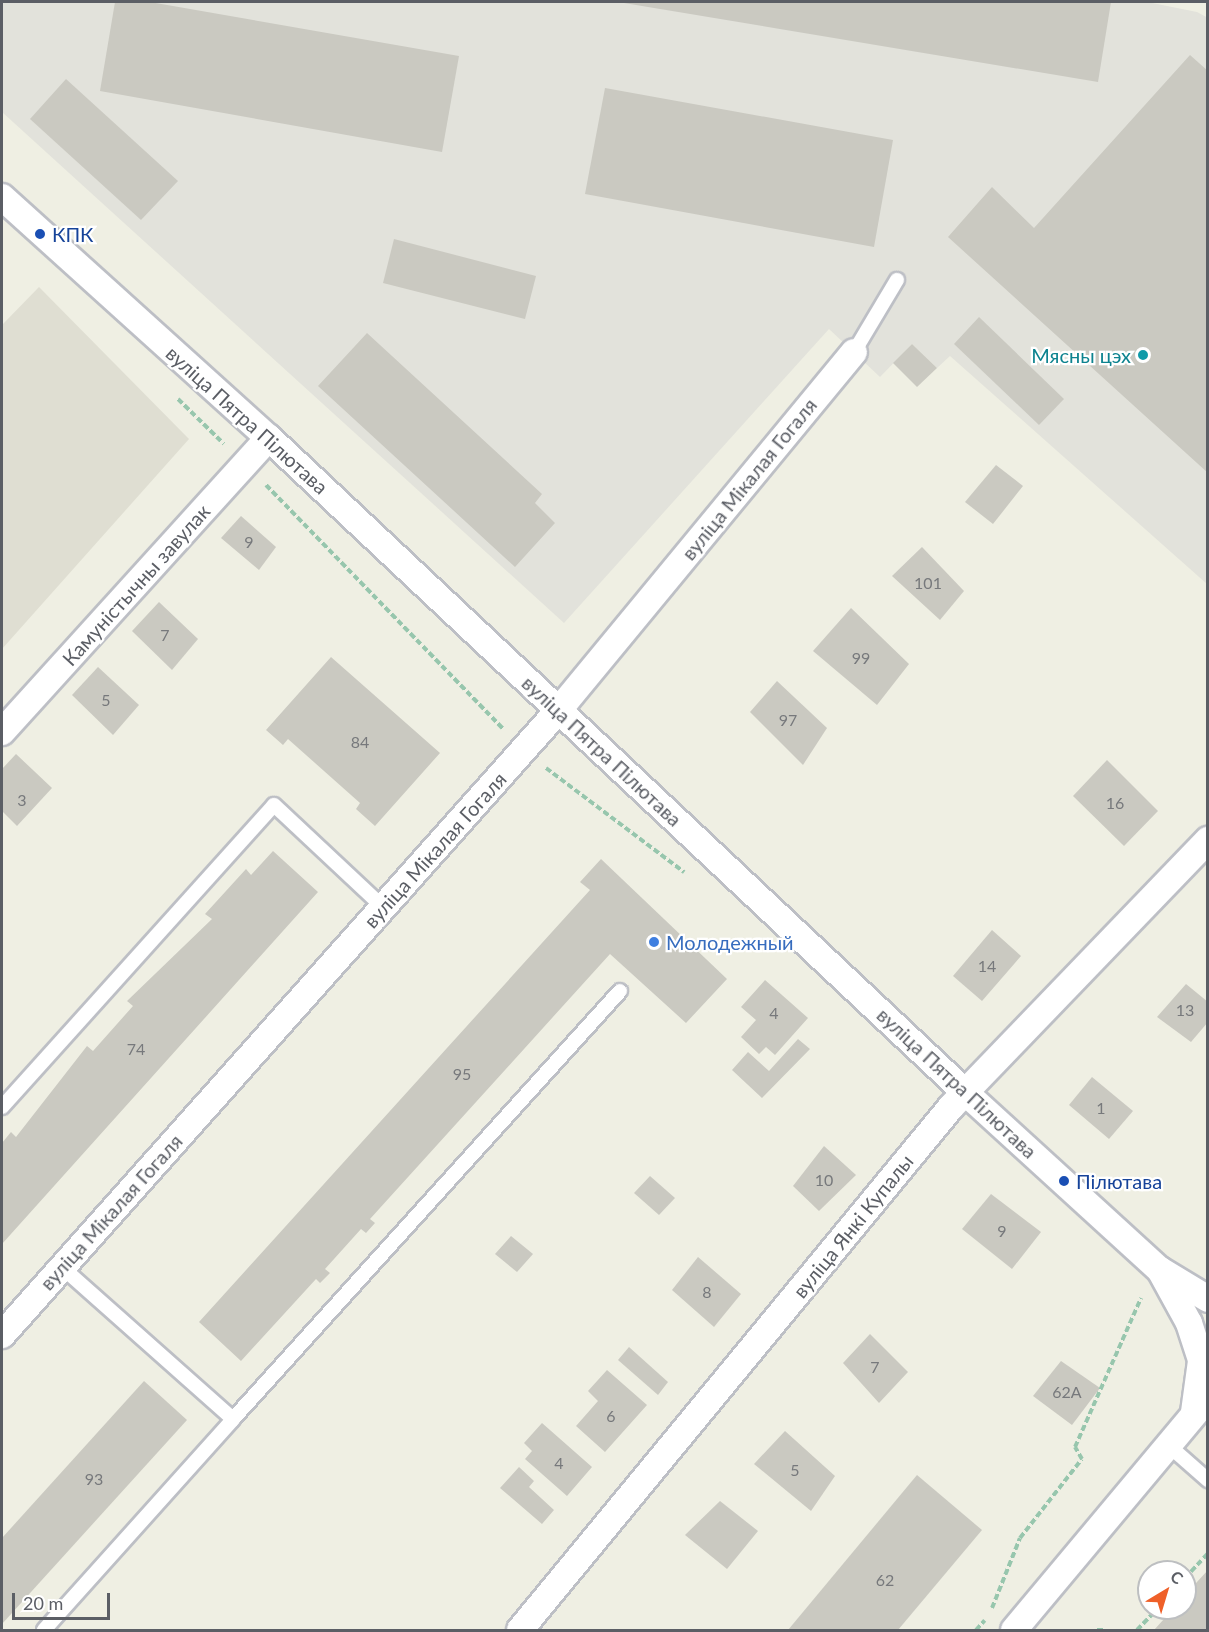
<!DOCTYPE html>
<meta charset="utf-8">
<style>
body{margin:0}
#map{position:relative;width:1209px;height:1632px;overflow:hidden;background:#efefe3;font-family:Lato,sans-serif}
div>[style]{position:absolute}
.industrial>*{inset:0;background:#e2e2db}
.education>*{inset:0;background:#dfded2}
.building>*{inset:0;background:#cac9c1}
.path>*{height:4px;margin-top:-2px;transform-origin:0;background:repeating-linear-gradient(90deg,#97c6ad 0 6px,transparent 0 9px)}
.roads{filter:drop-shadow(2px 0 #bdbfc5) drop-shadow(-2px 0 #bdbfc5) drop-shadow(0 2px #bdbfc5) drop-shadow(0 -2px #bdbfc5)}
.lane>*{height:14px;margin:-7px;padding:0 7px;transform-origin:7px;border-radius:7px;background:#fff}
.street>*{height:26px;margin:-13px;padding:0 13px;transform-origin:13px;border-radius:13px;background:#fff}
.dots>*{width:16px;height:16px;translate:-50% -50%;box-sizing:border-box;border:3px solid #fff;border-radius:50%}
span{translate:-50% -50%;white-space:nowrap;text-align:center;line-height:1.15;-webkit-text-stroke:4.5px #fff;paint-order:stroke}
.number-label{font-size:16px;color:#77797c}
.number-label span{-webkit-text-stroke-width:0}
.transit-label{font-size:20px;color:#164399}
.left{translate:0 -50%;text-align:left}
.culture-label{font-size:20px;color:#0d838f}
.right{translate:-100% -50%;text-align:right}
.street-label{font-size:20px;color:#5b5e65}
.shop-label{font-size:20px;color:#366cbe}
.frame{position:absolute;inset:0;border:3px solid #5b5e65;pointer-events:none}
.north{position:absolute;left:1137px;top:1560px;width:60px;height:60px;box-sizing:border-box;background:#fff;border:2px solid #bdbfc1;border-radius:50%;rotate:38deg;font-size:16px;font-weight:700;line-height:24px;text-align:center;color:#5b5e65}
.north::after{content:'';display:block;margin:auto;width:21px;height:27px;background:#ef6029;clip-path:polygon(50% 0,100% 100%,50% 72%,0 100%)}
.scale{position:absolute;left:12px;top:1593px;width:98px;height:27px;box-sizing:border-box;border:3px solid #5b5e65;border-top:0;padding-left:8px;font-size:18px;line-height:21px;white-space:nowrap;color:#5b5e65;-webkit-text-stroke:4px #fff;paint-order:stroke}
</style>
<div id="map">
<div class="industrial">
<div style="clip-path:polygon(2px 2px,1147px 2px,1197px 12px,1208px 18px,1207px 584px,950px 356px,937px 368px,912px 344px,880px 377px,829px 329px,564px 623px,2px 112px)"></div>
</div>
<div class="education">
<div style="clip-path:polygon(39px 287px,189px 439px,2px 649px,2px 325px)"></div>
</div>
<div class="building">
<div style="clip-path:polygon(115px 2px,150px 2px,459px 56px,442px 152px,100px 91px)"></div>
<div style="clip-path:polygon(618px 2px,1111px 2px,1098px 82px)"></div>
<div style="clip-path:polygon(1190px 55px,1208px 71px,1208px 473px,948px 237px,992px 187px,1034px 228px)"></div>
<div style="clip-path:polygon(66px 79px,178px 181px,141px 220px,30px 119px)"></div>
<div style="clip-path:polygon(605px 88px,893px 140px,874px 247px,585px 194px)"></div>
<div style="clip-path:polygon(394px 239px,536px 276px,525px 319px,383px 283px)"></div>
<div style="clip-path:polygon(979px 317px,1064px 399px,1039px 425px,954px 344px)"></div>
<div style="clip-path:polygon(367px 333px,542px 494px,535px 503px,555px 523px,515px 567px,318px 386px)"></div>
<div style="clip-path:polygon(912px 344px,937px 368px,917px 387px,893px 363px)"></div>
<div style="clip-path:polygon(996px 465px,1023px 486px,993px 524px,965px 502px)"></div>
<div style="clip-path:polygon(241px 516px,276px 547px,259px 570px,221px 538px)"></div>
<div style="clip-path:polygon(922px 547px,964px 591px,940px 620px,892px 576px)"></div>
<div style="clip-path:polygon(159px 602px,198px 639px,172px 670px,132px 631px)"></div>
<div style="clip-path:polygon(851px 608px,909px 664px,877px 705px,813px 651px)"></div>
<div style="clip-path:polygon(331px 657px,440px 753px,375px 826px,356px 809px,360px 803px,288px 739px,283px 745px,266px 730px)"></div>
<div style="clip-path:polygon(98px 667px,139px 705px,113px 735px,72px 695px)"></div>
<div style="clip-path:polygon(777px 681px,827px 728px,803px 765px,750px 712px)"></div>
<div style="clip-path:polygon(16px 754px,52px 788px,17px 826px,2px 811px,2px 769px)"></div>
<div style="clip-path:polygon(1107px 760px,1158px 811px,1124px 846px,1073px 796px)"></div>
<div style="clip-path:polygon(273px 851px,318px 892px,2px 1244px,2px 1143px,11px 1132px,16px 1137px,87px 1046px,93px 1051px,133px 1006px,127px 1001px,212px 919px,205px 914px,246px 869px,251px 875px)"></div>
<div style="clip-path:polygon(601px 859px,727px 979px,686px 1023px,610px 954px,370px 1219px,375px 1223px,366px 1233px,361px 1229px,325px 1269px,330px 1273px,320px 1283px,316px 1279px,241px 1361px,199px 1322px,590px 890px,580px 882px)"></div>
<div style="clip-path:polygon(992px 930px,1021px 956px,982px 1001px,953px 976px)"></div>
<div style="clip-path:polygon(765px 980px,808px 1018px,775px 1055px,766px 1047px,759px 1054px,741px 1037px,756px 1020px,741px 1007px)"></div>
<div style="clip-path:polygon(1186px 984px,1208px 1002px,1208px 1022px,1191px 1042px,1157px 1017px)"></div>
<div style="clip-path:polygon(798px 1039px,810px 1049px,762px 1098px,732px 1070px,748px 1052px,769px 1071px)"></div>
<div style="clip-path:polygon(1092px 1077px,1133px 1111px,1109px 1139px,1069px 1105px)"></div>
<div style="clip-path:polygon(824px 1146px,856px 1175px,819px 1211px,793px 1186px)"></div>
<div style="clip-path:polygon(650px 1176px,675px 1198px,659px 1215px,634px 1193px)"></div>
<div style="clip-path:polygon(991px 1194px,1041px 1232px,1012px 1269px,962px 1229px)"></div>
<div style="clip-path:polygon(511px 1236px,533px 1254px,517px 1272px,495px 1254px)"></div>
<div style="clip-path:polygon(698px 1257px,741px 1294px,714px 1327px,672px 1290px)"></div>
<div style="clip-path:polygon(870px 1334px,908px 1372px,879px 1403px,843px 1363px)"></div>
<div style="clip-path:polygon(629px 1347px,668px 1382px,658px 1395px,618px 1360px)"></div>
<div style="clip-path:polygon(1061px 1361px,1100px 1388px,1072px 1425px,1033px 1396px)"></div>
<div style="clip-path:polygon(607px 1370px,647px 1405px,605px 1452px,576px 1426px,598px 1401px,588px 1391px)"></div>
<div style="clip-path:polygon(144px 1381px,187px 1420px,2px 1624px,2px 1538px)"></div>
<div style="clip-path:polygon(542px 1423px,592px 1467px,567px 1496px,525px 1459px,532px 1451px,524px 1443px)"></div>
<div style="clip-path:polygon(785px 1431px,835px 1476px,811px 1511px,754px 1464px)"></div>
<div style="clip-path:polygon(519px 1467px,534px 1481px,529px 1487px,554px 1510px,542px 1524px,500px 1488px)"></div>
<div style="clip-path:polygon(917px 1475px,982px 1530px,898px 1630px,788px 1630px)"></div>
<div style="clip-path:polygon(720px 1501px,758px 1531px,727px 1569px,685px 1535px)"></div>
<div style="clip-path:polygon(1208px 1570px,1208px 1630px,1154px 1630px,1174px 1608px,1185px 1608px,1185px 1595px)"></div>
</div>
<div class="path">
<div style="left:178px;top:399px;width:64px;rotate:44.4deg"></div>
<div style="left:266px;top:485px;width:340px;rotate:45.8deg"></div>
<div style="left:546px;top:768px;width:173px;rotate:37deg"></div>
<div style="left:1185px;top:1578px;width:34px;rotate:-47deg"></div>
<div style="left:992px;top:1608px;width:75px;rotate:-68.2deg"></div>
<div style="left:1020px;top:1538px;width:100px;rotate:-51.9deg"></div>
<div style="left:1082px;top:1459px;width:14px;rotate:-120deg"></div>
<div style="left:1075px;top:1447px;width:163px;rotate:-66.1deg"></div>
<div style="left:976px;top:1630px;width:13px;rotate:-48deg"></div>
<div style="left:1097px;top:1630px;width:7px"></div>
<div style="left:1137px;top:1630px;width:30px;rotate:-46deg"></div>
</div>
<div class="roads">
<div class="lane">
<div style="left:854px;top:352px;width:84px;rotate:-59.2deg"></div>
<div style="left:2px;top:1107px;width:406px;rotate:-48deg"></div>
<div style="left:274px;top:805px;width:149px;rotate:43.1deg"></div>
<div style="left:233px;top:1419px;width:577px;rotate:-47.88deg"></div>
<div style="left:1167px;top:1444px;width:55px;rotate:41.3deg"></div>
<div style="left:44px;top:1630px;width:283px;rotate:-48.1deg"></div>
<div style="left:233px;top:1419px;width:229px;rotate:-138.4deg"></div>
</div>
<div class="street">
<div style="left:2px;top:197px;width:360px;rotate:42.1deg"></div>
<div style="left:269px;top:438px;width:958px;rotate:43.22deg"></div>
<div style="left:967px;top:1094px;width:261px;rotate:42.4deg"></div>
<div style="left:1160px;top:1270px;width:56px;rotate:31.1deg"></div>
<div style="left:2px;top:732px;width:397px;rotate:-47.8deg"></div>
<div style="left:1160px;top:1270px;width:60px;rotate:61.3deg"></div>
<div style="left:1189px;top:1323px;width:40px;rotate:72deg"></div>
<div style="left:1201px;top:1361px;width:51px;rotate:97.8deg"></div>
<div style="left:2px;top:1335px;width:836px;rotate:-48.3deg"></div>
<div style="left:558px;top:711px;width:465px;rotate:-50.5deg"></div>
<div style="left:520px;top:1630px;width:678px;rotate:-50.51deg"></div>
<div style="left:951px;top:1107px;width:371px;rotate:-46.1deg"></div>
<div style="left:1014px;top:1630px;width:302px;rotate:-50.1deg"></div>
</div>
</div>
<div class="dots">
<div style="left:40px;top:234px;background:#1a4fb4"></div>
<div style="left:1143px;top:355px;background:#0f9aa8"></div>
<div style="left:654px;top:942px;background:#3f7fe0"></div>
<div style="left:1064px;top:1181px;background:#1a4fb4"></div>
</div>
<div class="number-label">
<span style="left:249px;top:542px">9</span>
<span style="left:928px;top:583px">101</span>
<span style="left:165px;top:635px">7</span>
<span style="left:861px;top:658px">99</span>
<span style="left:106px;top:700px">5</span>
<span style="left:788px;top:720px">97</span>
<span style="left:360px;top:742px">84</span>
<span style="left:22px;top:800px">3</span>
<span style="left:1115px;top:803px">16</span>
<span style="left:987px;top:966px">14</span>
<span style="left:1185px;top:1010px">13</span>
<span style="left:774px;top:1013px">4</span>
<span style="left:136px;top:1049px">74</span>
<span style="left:462px;top:1074px">95</span>
<span style="left:1101px;top:1108px">1</span>
<span style="left:824px;top:1180px">10</span>
<span style="left:1002px;top:1231px">9</span>
<span style="left:707px;top:1292px">8</span>
<span style="left:875px;top:1367px">7</span>
<span style="left:1067px;top:1392px">62А</span>
<span style="left:611px;top:1416px">6</span>
<span style="left:559px;top:1463px">4</span>
<span style="left:795px;top:1470px">5</span>
<span style="left:94px;top:1479px">93</span>
<span style="left:885px;top:1580px">62</span>
</div>
<div class="transit-label">
<span class="left" style="left:52px;top:234px">КПК</span>
<span class="left" style="left:1076px;top:1181px">Пілютава</span>
</div>
<div class="culture-label">
<span class="right" style="left:1131px;top:355px">Мясны цэх</span>
</div>
<div class="street-label">
<span style="left:247px;top:420px;rotate:42deg">вуліца Пятра Пілютава</span>
<span style="left:749px;top:479px;rotate:-51deg">вуліца Мікалая Гогаля</span>
<span style="left:136px;top:585px;rotate:-48deg">Камуністычны завулак</span>
<span style="left:602px;top:751px;rotate:43deg">вуліца Пятра Пілютава</span>
<span style="left:435px;top:850px;rotate:-48deg">вуліца Мікалая Гогаля</span>
<span style="left:957px;top:1083px;rotate:43deg">вуліца Пятра Пілютава</span>
<span style="left:111px;top:1212px;rotate:-48deg">вуліца Мікалая Гогаля</span>
<span style="left:853px;top:1226px;rotate:-51deg">вуліца Янкі Купалы</span>
</div>
<div class="shop-label">
<span class="left" style="left:666px;top:942px">Молодежный</span>
</div>
<div class="frame"></div>
<div class="north">С</div>
<div class="scale">20 m</div>
</div>
